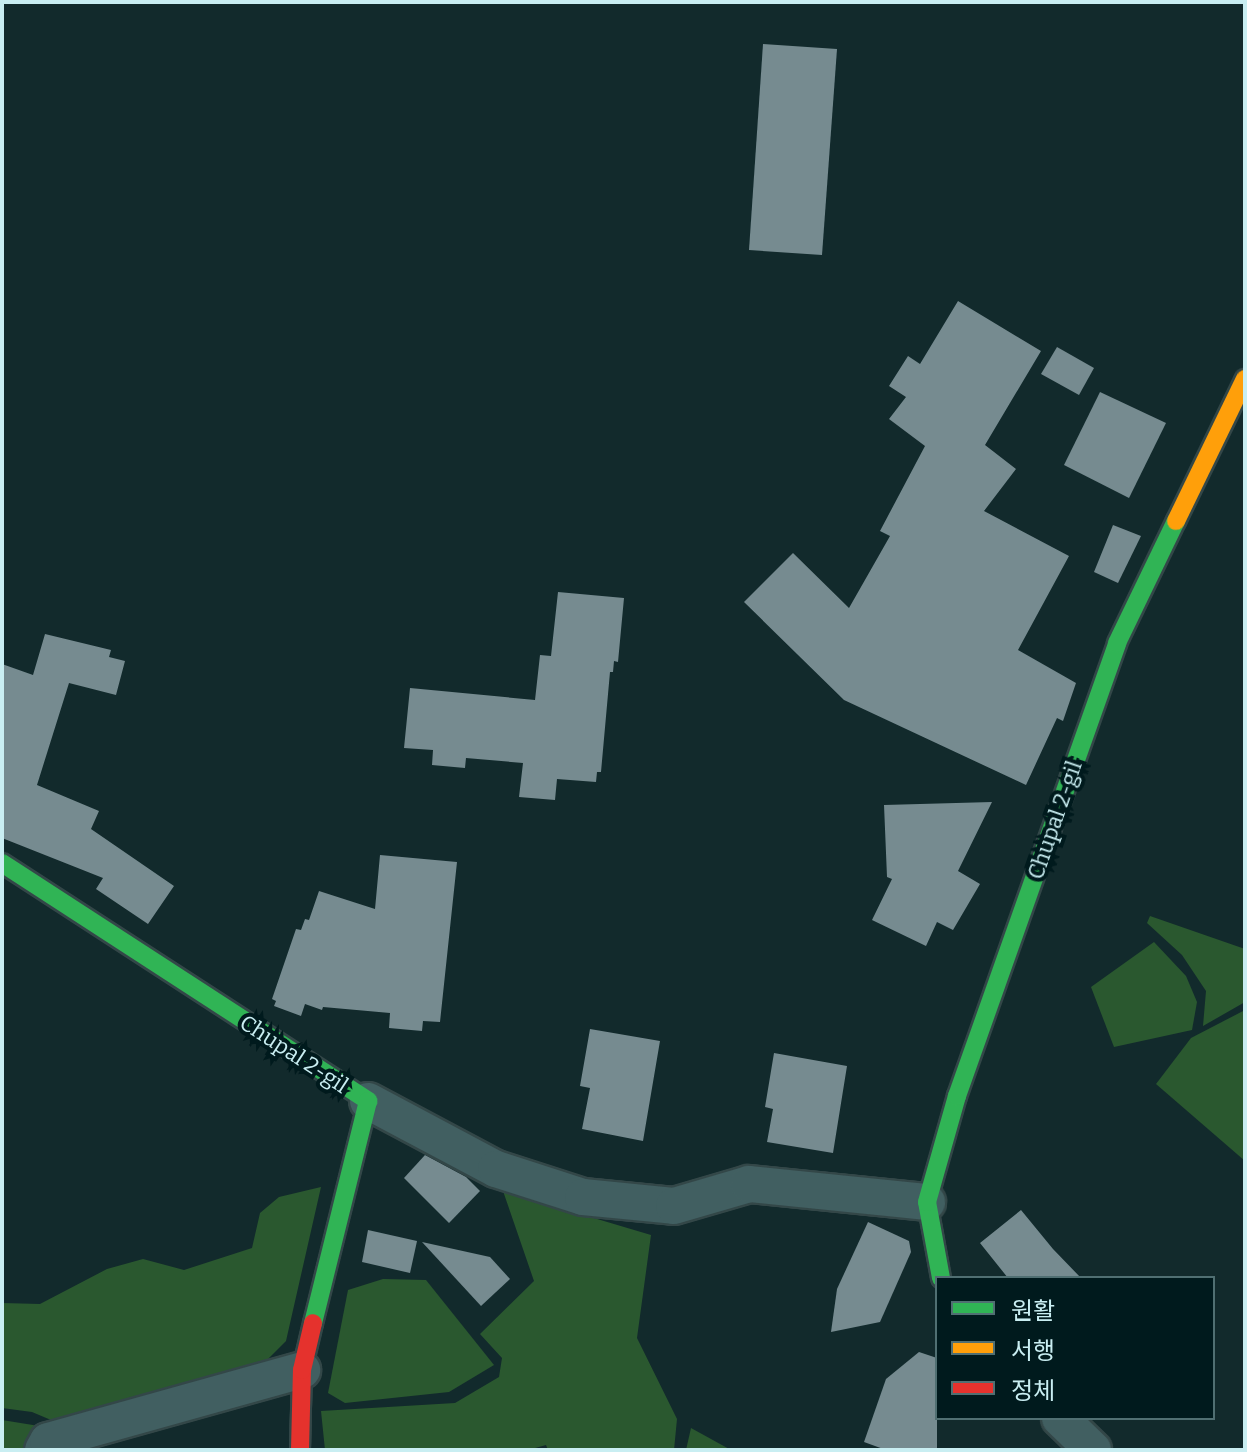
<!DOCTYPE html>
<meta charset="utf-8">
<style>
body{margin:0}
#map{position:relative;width:1247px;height:1452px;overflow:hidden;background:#122a2c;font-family:Bitter,"Noto Sans KR",serif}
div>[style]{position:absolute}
.green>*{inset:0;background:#2a582f}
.building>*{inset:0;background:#768b90}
.roads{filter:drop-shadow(2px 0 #334748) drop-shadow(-2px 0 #334748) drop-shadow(0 2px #334748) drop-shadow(0 -2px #334748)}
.street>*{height:36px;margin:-18px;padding:0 18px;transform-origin:18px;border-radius:18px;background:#415f61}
.fast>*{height:18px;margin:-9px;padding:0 9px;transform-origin:9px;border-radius:9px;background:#30b455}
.slow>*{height:18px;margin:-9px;padding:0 9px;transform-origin:9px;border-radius:9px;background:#ff9f0a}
.jam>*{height:18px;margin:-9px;padding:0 9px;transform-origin:9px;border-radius:9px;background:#e5322d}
span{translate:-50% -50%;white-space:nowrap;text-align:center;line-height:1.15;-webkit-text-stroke:8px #001a1d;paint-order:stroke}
.street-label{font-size:22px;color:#c9eef2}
.frame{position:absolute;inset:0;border:4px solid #c9eef2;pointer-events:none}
.legend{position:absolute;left:935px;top:1276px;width:280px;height:144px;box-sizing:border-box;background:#001a1d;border:2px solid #506f72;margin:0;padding:10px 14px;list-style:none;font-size:24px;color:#c9eef2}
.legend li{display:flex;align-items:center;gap:16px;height:40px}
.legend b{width:40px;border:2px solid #506f72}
</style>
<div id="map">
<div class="green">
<div style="clip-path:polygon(1150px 916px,1245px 949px,1245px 1002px,1203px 1026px,1206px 991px,1182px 955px,1147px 923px)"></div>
<div style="clip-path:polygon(1154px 942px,1186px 976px,1197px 1002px,1192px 1030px,1114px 1047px,1091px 987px)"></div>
<div style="clip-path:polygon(1245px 1010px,1245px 1161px,1156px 1084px,1191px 1038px)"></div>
<div style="clip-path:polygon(321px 1187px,286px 1341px,261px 1366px,51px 1420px,32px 1412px,2px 1408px,2px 1303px,40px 1304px,107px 1269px,143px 1259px,184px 1270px,252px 1248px,260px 1213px,279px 1197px)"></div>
<div style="clip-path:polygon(503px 1191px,651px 1235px,637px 1338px,677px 1419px,674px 1450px,548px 1450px,546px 1445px,528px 1450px,325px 1450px,321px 1411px,455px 1403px,499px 1377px,502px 1358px,480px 1334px,534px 1281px)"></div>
<div style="clip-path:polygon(383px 1279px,426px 1280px,494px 1365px,449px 1392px,345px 1403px,328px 1393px,348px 1290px)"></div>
<div style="clip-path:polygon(2px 1420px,39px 1426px,25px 1450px,2px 1450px)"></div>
<div style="clip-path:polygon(691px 1428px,731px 1450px,686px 1450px)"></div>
</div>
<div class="building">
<div style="clip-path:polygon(763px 44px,837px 49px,822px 255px,749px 250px)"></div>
<div style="clip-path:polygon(958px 301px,1041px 351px,985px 445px,1016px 469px,984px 511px,1069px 556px,1018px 650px,1076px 683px,1063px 721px,1057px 718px,1026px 785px,844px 700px,744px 602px,793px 553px,849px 608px,890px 536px,880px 531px,925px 446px,889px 419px,906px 397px,889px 386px,908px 356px,920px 364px)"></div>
<div style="clip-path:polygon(1057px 347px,1094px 368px,1079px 395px,1041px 374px)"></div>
<div style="clip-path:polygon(1100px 392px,1166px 423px,1129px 498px,1064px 465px)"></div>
<div style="clip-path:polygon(1113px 525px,1141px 536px,1118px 583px,1094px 572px)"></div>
<div style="clip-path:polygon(558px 592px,624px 598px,618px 662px,614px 661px,613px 672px,610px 672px,601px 772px,597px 772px,596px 782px,557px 779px,555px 800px,519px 797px,523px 763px,466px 758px,465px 768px,432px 765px,433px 750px,404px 748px,410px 688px,535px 700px,540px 655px,551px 656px)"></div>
<div style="clip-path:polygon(45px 634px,111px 650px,109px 657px,125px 661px,116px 695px,69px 683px,37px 785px,99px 811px,91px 829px,174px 886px,148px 924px,96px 889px,103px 878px,2px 838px,2px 664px,33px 675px)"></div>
<div style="clip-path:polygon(992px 802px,958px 871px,980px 884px,953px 930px,937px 922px,926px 946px,872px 920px,892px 879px,887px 877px,884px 805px)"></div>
<div style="clip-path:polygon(380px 855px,457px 862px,440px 1022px,423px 1021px,422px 1031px,389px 1028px,390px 1013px,323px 1007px,322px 1010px,305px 1004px,301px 1016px,274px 1006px,276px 1001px,272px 999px,296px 929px,301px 930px,305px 919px,309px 920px,319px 891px,375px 909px)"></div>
<div style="clip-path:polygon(590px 1029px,660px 1041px,643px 1141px,582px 1129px,590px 1088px,580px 1086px)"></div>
<div style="clip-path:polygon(774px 1053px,847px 1066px,833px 1153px,767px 1142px,773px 1109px,765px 1107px)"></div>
<div style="clip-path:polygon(425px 1155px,466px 1177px,480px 1191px,449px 1223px,404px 1178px)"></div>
<div style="clip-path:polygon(1021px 1210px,1053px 1249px,1081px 1278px,1008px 1278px,980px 1243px)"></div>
<div style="clip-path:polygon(868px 1222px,909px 1241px,911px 1252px,880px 1322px,831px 1332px,837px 1289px)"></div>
<div style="clip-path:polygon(368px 1230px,417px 1241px,410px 1273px,362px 1262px)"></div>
<div style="clip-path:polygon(422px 1242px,490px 1257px,510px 1279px,481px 1306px)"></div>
<div style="clip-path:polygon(919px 1352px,937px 1358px,937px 1450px,886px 1450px,864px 1442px,886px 1379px)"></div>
</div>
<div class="roads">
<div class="street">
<div style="left:368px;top:1101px;width:145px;rotate:28deg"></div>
<div style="left:496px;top:1169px;width:91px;rotate:17.8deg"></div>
<div style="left:583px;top:1197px;width:91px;rotate:5.6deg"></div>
<div style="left:674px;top:1206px;width:78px;rotate:-16.3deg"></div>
<div style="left:749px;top:1184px;width:179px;rotate:5.8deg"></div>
<div style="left:1060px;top:1418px;width:46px;rotate:44.1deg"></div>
<div style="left:43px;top:1450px;width:10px;rotate:-61deg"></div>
<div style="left:48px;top:1441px;width:264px;rotate:-15.6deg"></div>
</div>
<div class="fast">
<div style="left:2px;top:863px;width:437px;rotate:33deg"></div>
<div style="left:368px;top:1101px;width:229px;rotate:103.9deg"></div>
<div style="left:941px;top:1278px;width:77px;rotate:-100.4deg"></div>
<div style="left:927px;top:1202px;width:110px;rotate:-74.2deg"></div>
<div style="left:957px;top:1096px;width:480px;rotate:-70.5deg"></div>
<div style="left:1117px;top:643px;width:136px;rotate:-64.2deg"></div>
</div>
<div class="slow">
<div style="left:1176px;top:521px;width:158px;rotate:-64.1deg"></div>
</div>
<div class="jam">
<div style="left:300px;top:1450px;width:80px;rotate:-88.6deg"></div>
<div style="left:302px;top:1370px;width:48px;rotate:-76.8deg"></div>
</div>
</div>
<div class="street-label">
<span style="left:1055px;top:820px;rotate:-71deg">Chupal 2-gil</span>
<span style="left:294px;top:1054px;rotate:33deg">Chupal 2-gil</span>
</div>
<div class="frame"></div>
<ul class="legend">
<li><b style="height:10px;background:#30b455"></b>원활</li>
<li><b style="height:10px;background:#ff9f0a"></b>서행</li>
<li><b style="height:10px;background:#e5322d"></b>정체</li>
</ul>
</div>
